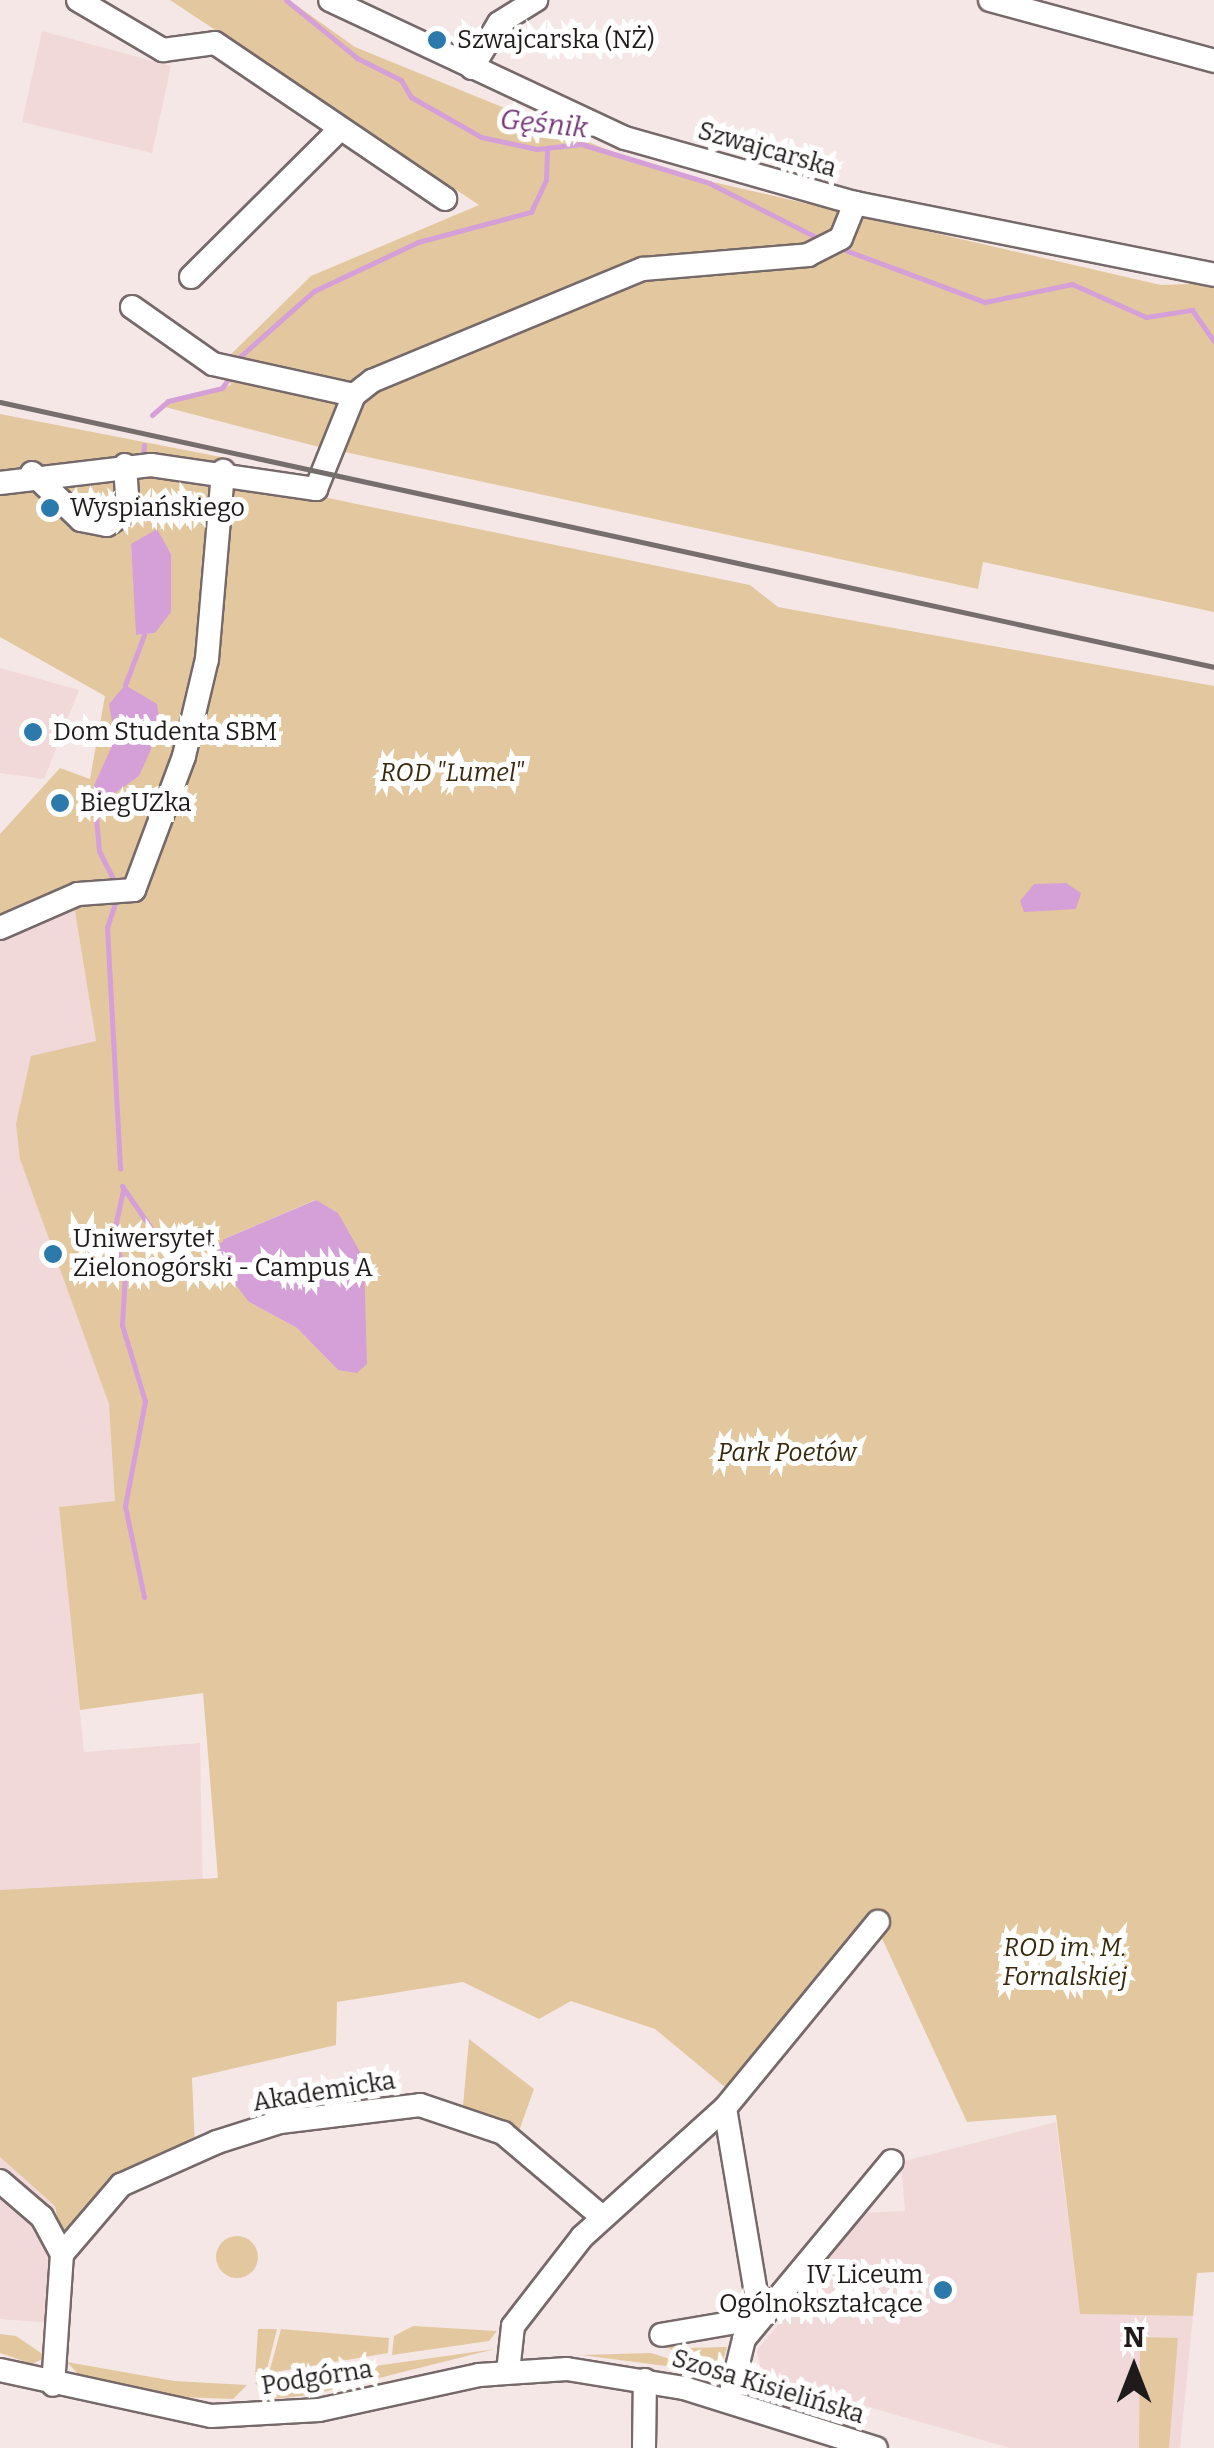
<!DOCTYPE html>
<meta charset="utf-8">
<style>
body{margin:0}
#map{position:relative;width:1214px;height:2448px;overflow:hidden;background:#f5e7e6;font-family:Bitter,serif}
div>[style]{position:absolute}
.built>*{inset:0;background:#f0d9d8}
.green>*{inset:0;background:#e3c89f}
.round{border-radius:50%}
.water>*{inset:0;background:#d59fd7}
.stream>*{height:5px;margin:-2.5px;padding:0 2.5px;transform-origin:2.5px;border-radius:2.5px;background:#d59fd7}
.roads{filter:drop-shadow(2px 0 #766969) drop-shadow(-2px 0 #766969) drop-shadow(0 2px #766969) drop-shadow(0 -2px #766969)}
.minor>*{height:22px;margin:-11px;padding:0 11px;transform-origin:11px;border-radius:11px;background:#fff}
.rail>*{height:5px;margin:-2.5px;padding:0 2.5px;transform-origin:2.5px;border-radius:2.5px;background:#766d6d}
.dots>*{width:28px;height:28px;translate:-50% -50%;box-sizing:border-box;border:5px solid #fff;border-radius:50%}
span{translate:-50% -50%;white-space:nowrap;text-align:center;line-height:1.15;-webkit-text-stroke:10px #fff;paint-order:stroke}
.poi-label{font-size:25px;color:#201b1b}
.left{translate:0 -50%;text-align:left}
.right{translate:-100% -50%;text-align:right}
.street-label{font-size:25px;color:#201b1b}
.park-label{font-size:25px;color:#392809;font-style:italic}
.water-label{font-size:28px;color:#763579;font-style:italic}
.north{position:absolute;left:1084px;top:2318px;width:100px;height:100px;-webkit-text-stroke:8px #fff;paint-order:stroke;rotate:0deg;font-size:28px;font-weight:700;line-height:40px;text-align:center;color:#201b1b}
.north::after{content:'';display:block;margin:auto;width:35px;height:45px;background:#201b1b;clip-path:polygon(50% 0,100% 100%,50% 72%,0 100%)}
</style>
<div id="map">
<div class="built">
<div style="clip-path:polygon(42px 31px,171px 66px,152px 153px,22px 122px)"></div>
<div style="clip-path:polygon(0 668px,79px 690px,44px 779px,0 773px)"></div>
<div style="clip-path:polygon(73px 899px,96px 1041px,115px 1467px,115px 1501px,59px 1507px,84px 1752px,200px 1743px,203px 1901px,0 1919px,0 932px)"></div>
<div style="clip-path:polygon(1056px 2122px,1080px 2314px,1193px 2316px,1180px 2448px,1010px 2448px,762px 2376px,757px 2350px,831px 2263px,823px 2255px,861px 2213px,905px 2211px,901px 2162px)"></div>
<div style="clip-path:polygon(0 2157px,55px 2206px,52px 2323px,0 2319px)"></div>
</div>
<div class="green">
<div style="clip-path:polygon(170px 0,289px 0,355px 47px,652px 168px,1161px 285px,1214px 283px,1214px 612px,983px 562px,978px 589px,340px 451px,364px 400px,380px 390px,363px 369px,341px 392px,319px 447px,161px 406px,231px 385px,223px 362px,311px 276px,479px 205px)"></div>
<div style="clip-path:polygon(0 414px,226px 458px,223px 468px,58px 465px,0 475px)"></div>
<div style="clip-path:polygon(evenodd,216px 475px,750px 585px,778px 607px,1214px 686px,1214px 2272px,1197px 2273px,1193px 2316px,1080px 2314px,1056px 2115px,967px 2122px,879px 1932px,737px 2097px,655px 2029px,571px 2001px,539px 2019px,463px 1982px,337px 2002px,336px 2045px,192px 2078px,195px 2147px,114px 2186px,63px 2248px,55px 2206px,0 2157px,0 1890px,218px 1878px,203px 1693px,80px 1710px,59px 1507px,115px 1501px,109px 1404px,20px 1159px,16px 1124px,31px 1056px,96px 1041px,73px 899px,0 927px,0 834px,60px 768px,90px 779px,105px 696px,0 637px,0 492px,70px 476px,216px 475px,162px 542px,171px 554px,155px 633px,137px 635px,131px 544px,162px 542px,216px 475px,315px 1200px,338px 1213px,366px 1275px,338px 1370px,297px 1328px,249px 1302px,224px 1239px,315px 1200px)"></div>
<div style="clip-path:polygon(469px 2039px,534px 2089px,514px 2145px,462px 2117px)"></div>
<div class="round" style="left:216px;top:2236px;width:42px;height:42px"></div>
<div style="clip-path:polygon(413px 2326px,497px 2331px,489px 2341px,392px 2355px,394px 2336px)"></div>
<div style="clip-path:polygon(258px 2329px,277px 2329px,266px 2373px,255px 2375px)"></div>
<div style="clip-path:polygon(281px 2329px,389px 2338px,388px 2353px,269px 2373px)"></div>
<div style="clip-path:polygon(0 2334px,16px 2336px,47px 2357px,32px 2364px,0 2353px)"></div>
<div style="clip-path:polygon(1140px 2337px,1178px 2338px,1169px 2448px,1139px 2448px)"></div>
<div style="clip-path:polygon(675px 2340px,687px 2348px,727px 2347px,722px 2364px,711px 2363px,658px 2345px)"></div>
<div style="clip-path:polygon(495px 2349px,311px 2395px,272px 2399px,255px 2383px)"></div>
<div style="clip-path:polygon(651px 2353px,706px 2370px,720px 2373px,581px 2355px)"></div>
<div style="clip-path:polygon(67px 2362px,174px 2381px,247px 2385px,233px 2399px,179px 2397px,81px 2377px)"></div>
</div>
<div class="water">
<div style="clip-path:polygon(157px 529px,171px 554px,171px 612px,155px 633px,136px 635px,131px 544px)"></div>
<div style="clip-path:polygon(125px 685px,157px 704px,161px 727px,139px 776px,95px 807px,87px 801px,115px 739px,109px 704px)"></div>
<div style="clip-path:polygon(1066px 883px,1081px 893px,1076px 909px,1024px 912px,1020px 901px,1034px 884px)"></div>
<div style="clip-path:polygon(316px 1200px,338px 1213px,364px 1259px,367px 1364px,357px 1373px,338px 1370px,297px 1328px,249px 1302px,214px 1257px,224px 1239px)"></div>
</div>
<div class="stream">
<div style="left:286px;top:0;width:92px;rotate:39.2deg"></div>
<div style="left:357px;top:58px;width:49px;rotate:26.6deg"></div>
<div style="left:401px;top:80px;width:20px;rotate:60deg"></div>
<div style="left:411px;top:97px;width:81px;rotate:29.7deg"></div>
<div style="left:481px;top:137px;width:57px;rotate:12.1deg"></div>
<div style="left:537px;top:149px;width:44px;rotate:-6.5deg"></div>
<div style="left:581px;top:144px;width:134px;rotate:16.9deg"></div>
<div style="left:709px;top:183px;width:124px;rotate:26.8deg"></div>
<div style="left:837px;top:247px;width:158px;rotate:20.4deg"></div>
<div style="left:985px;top:302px;width:89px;rotate:-11.7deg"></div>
<div style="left:1072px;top:284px;width:81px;rotate:24deg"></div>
<div style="left:1146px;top:317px;width:47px;rotate:-8.7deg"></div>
<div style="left:1192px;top:310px;width:38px;rotate:55deg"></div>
<div style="left:234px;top:362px;width:107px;rotate:-41.6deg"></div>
<div style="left:314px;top:291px;width:115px;rotate:-25.2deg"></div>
<div style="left:418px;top:242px;width:117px;rotate:-14.9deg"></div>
<div style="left:531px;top:212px;width:35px;rotate:-65deg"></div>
<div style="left:546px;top:180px;width:32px;rotate:-88deg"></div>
<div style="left:152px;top:415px;width:21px;rotate:-41deg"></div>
<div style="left:168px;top:401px;width:56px;rotate:-13.5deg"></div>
<div style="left:222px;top:388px;width:18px;rotate:-56deg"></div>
<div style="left:143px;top:456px;width:11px;rotate:-85deg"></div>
<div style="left:125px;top:685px;width:53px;rotate:-69.2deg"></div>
<div style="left:95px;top:807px;width:44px;rotate:84.8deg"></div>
<div style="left:99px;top:851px;width:37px;rotate:63deg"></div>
<div style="left:116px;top:900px;width:28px;rotate:108deg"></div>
<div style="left:107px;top:927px;width:242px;rotate:86.9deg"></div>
<div style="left:122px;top:1186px;width:55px;rotate:55.4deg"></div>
<div style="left:153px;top:1231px;width:69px;rotate:11.6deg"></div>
<div style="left:123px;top:1190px;width:47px;rotate:102.3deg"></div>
<div style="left:113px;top:1236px;width:39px;rotate:72deg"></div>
<div style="left:125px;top:1273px;width:52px;rotate:93.3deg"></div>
<div style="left:122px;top:1325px;width:79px;rotate:73.2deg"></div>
<div style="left:145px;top:1401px;width:107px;rotate:100.8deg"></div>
<div style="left:125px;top:1506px;width:93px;rotate:78.2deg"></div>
</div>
<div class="roads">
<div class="minor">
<div style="left:78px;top:0;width:99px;rotate:30.5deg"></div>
<div style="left:163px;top:50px;width:52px;rotate:-7.7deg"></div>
<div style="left:215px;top:43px;width:278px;rotate:34.1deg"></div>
<div style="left:330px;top:0;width:326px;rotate:25.1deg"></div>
<div style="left:625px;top:138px;width:239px;rotate:15.8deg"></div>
<div style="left:855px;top:203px;width:366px;rotate:11.3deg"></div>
<div style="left:990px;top:0;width:232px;rotate:15.2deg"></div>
<div style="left:472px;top:68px;width:52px;rotate:-59deg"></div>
<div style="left:499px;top:23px;width:44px;rotate:-31.9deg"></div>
<div style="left:191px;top:277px;width:210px;rotate:-44.8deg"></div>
<div style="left:132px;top:307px;width:99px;rotate:35.1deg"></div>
<div style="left:213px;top:364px;width:144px;rotate:12.4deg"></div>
<div style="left:32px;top:473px;width:68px;rotate:43.8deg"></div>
<div style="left:81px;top:520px;width:26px;rotate:11deg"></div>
<div style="left:107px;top:525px;width:25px;rotate:-34deg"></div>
<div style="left:128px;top:511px;width:46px;rotate:-93.7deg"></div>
<div style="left:0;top:483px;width:152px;rotate:-6.8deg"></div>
<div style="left:151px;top:465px;width:167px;rotate:8.3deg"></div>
<div style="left:316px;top:489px;width:101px;rotate:-68deg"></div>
<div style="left:354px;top:395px;width:23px;rotate:-38deg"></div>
<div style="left:372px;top:381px;width:293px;rotate:-22.5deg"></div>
<div style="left:643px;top:269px;width:166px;rotate:-4.8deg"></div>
<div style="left:808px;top:255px;width:37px;rotate:-27deg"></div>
<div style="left:841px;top:238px;width:38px;rotate:-68deg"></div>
<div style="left:0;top:928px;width:85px;rotate:-23.6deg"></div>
<div style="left:78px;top:894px;width:56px;rotate:-4.1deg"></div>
<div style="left:134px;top:890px;width:143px;rotate:-69.5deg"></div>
<div style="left:184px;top:756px;width:100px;rotate:-76.7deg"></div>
<div style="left:207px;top:659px;width:189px;rotate:-85.1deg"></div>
<div style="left:725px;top:2108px;width:241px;rotate:-50.6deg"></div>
<div style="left:0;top:2181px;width:55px;rotate:40.6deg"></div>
<div style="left:42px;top:2217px;width:42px;rotate:61.6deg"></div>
<div style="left:62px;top:2254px;width:131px;rotate:93.9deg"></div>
<div style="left:62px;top:2254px;width:91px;rotate:-49.5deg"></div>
<div style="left:121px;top:2185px;width:105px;rotate:-24.1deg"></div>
<div style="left:217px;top:2142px;width:66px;rotate:-17.6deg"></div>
<div style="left:280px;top:2122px;width:141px;rotate:-6.9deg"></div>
<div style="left:420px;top:2105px;width:88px;rotate:18.6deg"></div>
<div style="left:503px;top:2133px;width:130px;rotate:40.3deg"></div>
<div style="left:0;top:2370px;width:216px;rotate:12.3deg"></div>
<div style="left:211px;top:2416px;width:108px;rotate:-3.2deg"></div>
<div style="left:319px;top:2410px;width:164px;rotate:-12.3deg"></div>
<div style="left:479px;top:2375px;width:88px;rotate:-3.9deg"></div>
<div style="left:567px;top:2369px;width:119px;rotate:9.2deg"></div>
<div style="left:684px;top:2388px;width:201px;rotate:17.4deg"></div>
<div style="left:508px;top:2372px;width:46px;rotate:-83.8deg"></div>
<div style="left:513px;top:2326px;width:113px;rotate:-52.2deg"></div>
<div style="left:582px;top:2237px;width:193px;rotate:-42.1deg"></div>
<div style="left:725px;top:2108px;width:213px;rotate:80.5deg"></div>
<div style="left:760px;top:2318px;width:100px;rotate:170.3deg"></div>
<div style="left:729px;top:2400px;width:63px;rotate:-76.2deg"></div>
<div style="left:744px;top:2339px;width:231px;rotate:-50.3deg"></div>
<div style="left:644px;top:2448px;width:68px;rotate:-89.2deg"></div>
</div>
</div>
<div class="rail">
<div style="left:0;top:402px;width:1243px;rotate:12.31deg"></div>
</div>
<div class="dots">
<div style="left:437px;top:40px;background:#2c7aac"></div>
<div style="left:50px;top:508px;background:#2c7aac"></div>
<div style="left:33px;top:732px;background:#2c7aac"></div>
<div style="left:60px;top:803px;background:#2c7aac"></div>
<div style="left:53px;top:1254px;background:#2c7aac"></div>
<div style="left:943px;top:2290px;background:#2c7aac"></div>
</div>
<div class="poi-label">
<span class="left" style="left:457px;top:40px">Szwajcarska (NŻ)</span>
<span class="left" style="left:70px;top:508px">Wyspiańskiego</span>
<span class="left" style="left:53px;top:732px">Dom Studenta SBM</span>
<span class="left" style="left:80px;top:803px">BiegUZka</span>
<span class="left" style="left:73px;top:1254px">Uniwersytet<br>Zielonogórski - Campus A</span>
<span class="right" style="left:923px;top:2290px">IV Liceum<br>Ogólnokształcące</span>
</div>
<div class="street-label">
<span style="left:767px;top:150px;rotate:16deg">Szwajcarska</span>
<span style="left:324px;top:2092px;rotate:-9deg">Akademicka</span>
<span style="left:317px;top:2378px;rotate:-9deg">Podgórna</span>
<span style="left:768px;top:2387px;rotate:17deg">Szosa Kisielińska</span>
</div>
<div class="park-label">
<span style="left:452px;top:773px">ROD "Lumel"</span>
<span style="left:787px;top:1453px">Park Poetów</span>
<span style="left:1065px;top:1963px">ROD im. M.<br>Fornalskiej</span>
</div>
<div class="water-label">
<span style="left:544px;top:124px;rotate:6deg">Gęśnik</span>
</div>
<div class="north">N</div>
</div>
